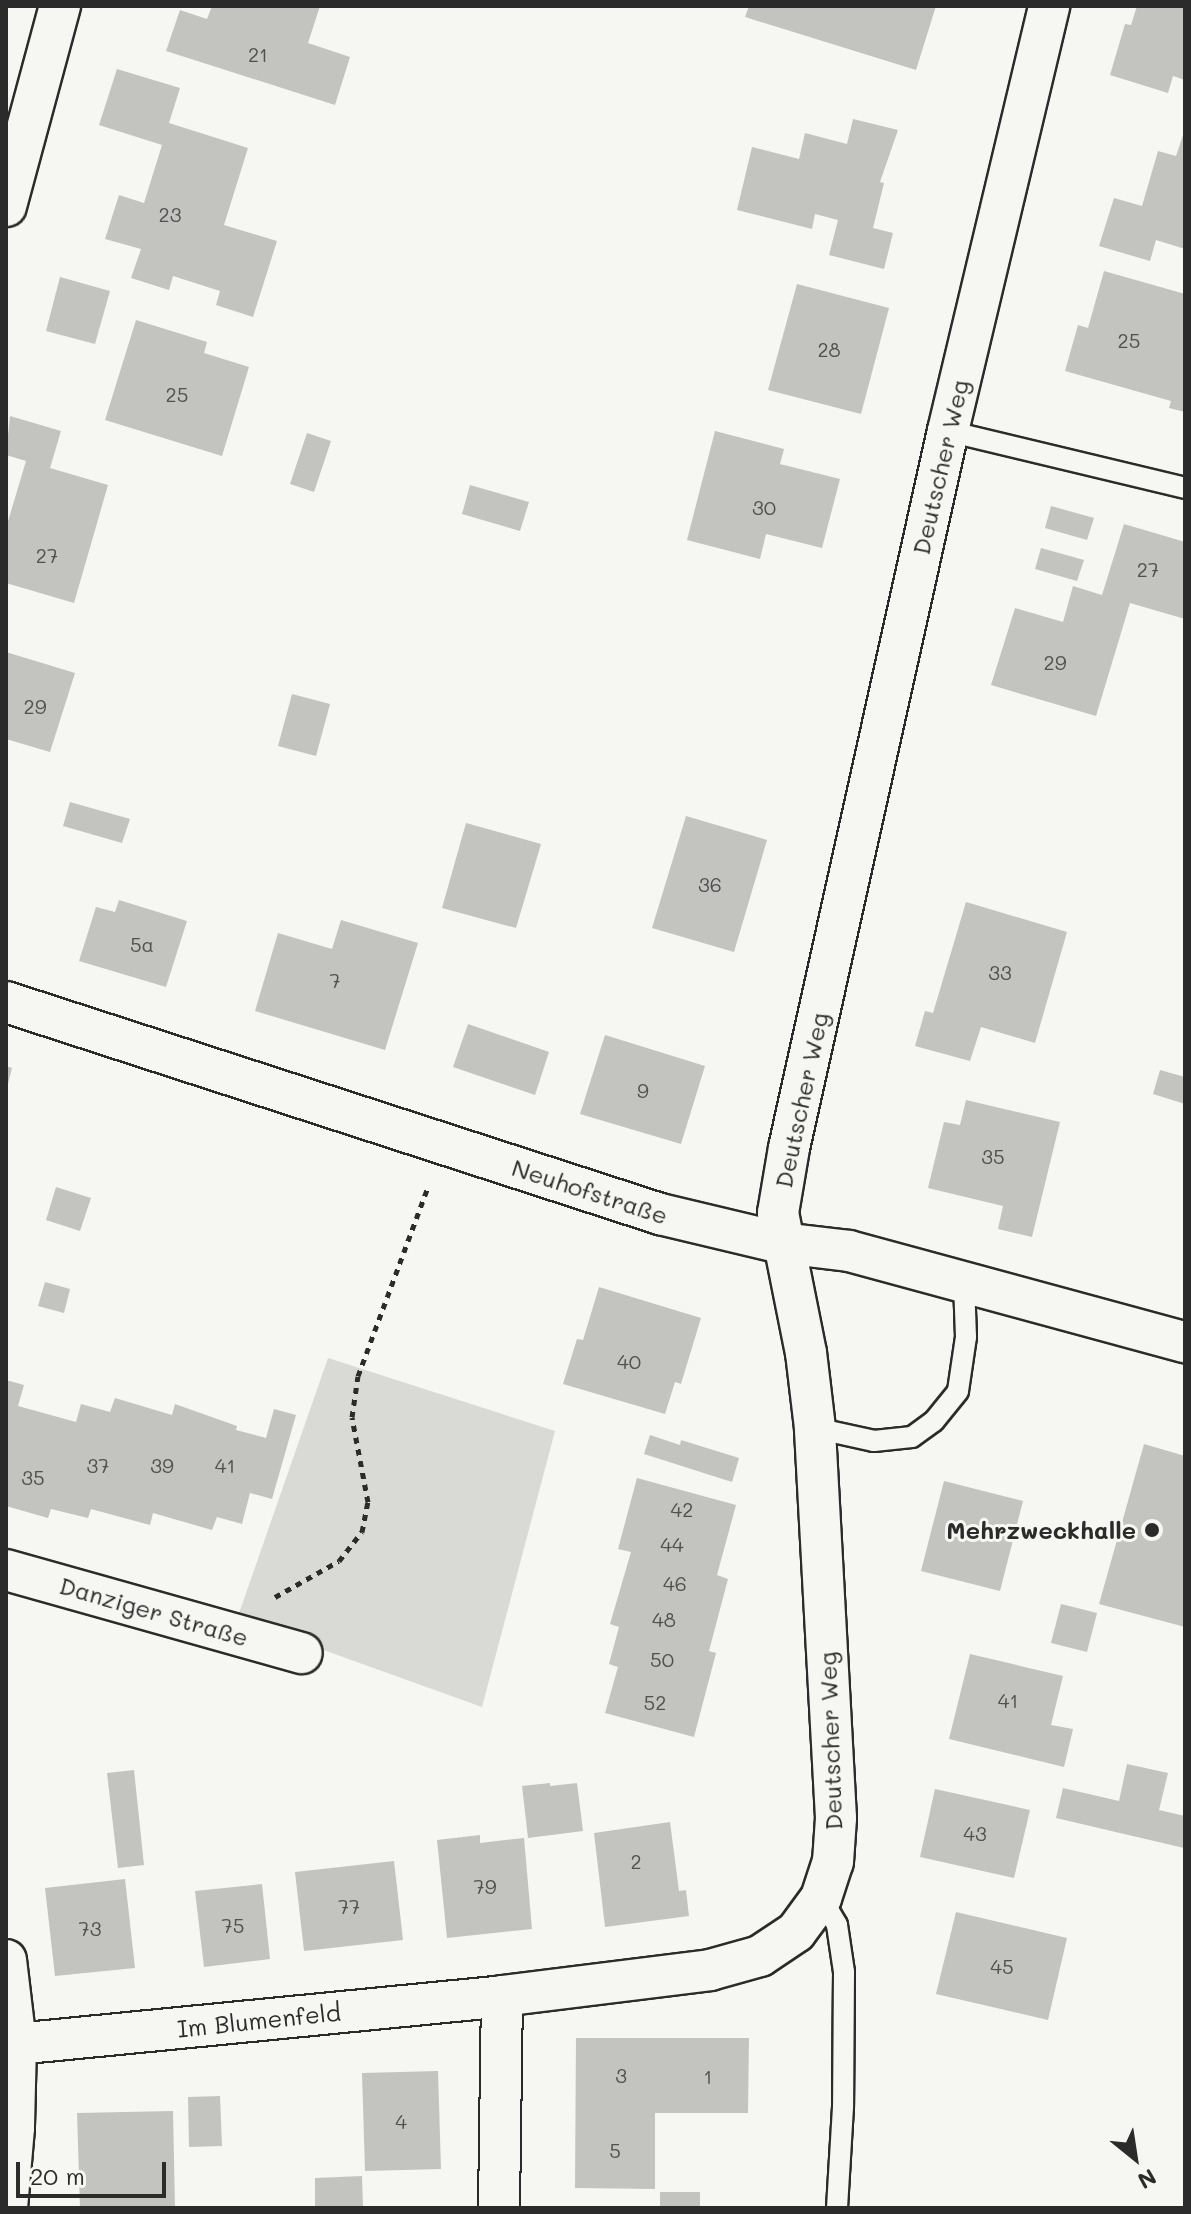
<!DOCTYPE html>
<meta charset="utf-8">
<style>
body{margin:0}
#map{position:relative;width:1191px;height:2214px;overflow:hidden;background:#f6f6f2;font-family:Mali,sans-serif}
div>[style]{position:absolute}
.green>*{inset:0;background:#d9d9d5}
.building>*{inset:0;background:#c3c3c0}
.path>*{height:5px;margin-top:-2.5px;transform-origin:0;background:repeating-linear-gradient(90deg,#2b2b2b 0 6px,transparent 0 12px)}
.roads{filter:drop-shadow(2px 0 #2b2b2b) drop-shadow(-2px 0 #2b2b2b) drop-shadow(0 2px #2b2b2b) drop-shadow(0 -2px #2b2b2b)}
.lane>*{height:20px;margin:-10px;padding:0 10px;transform-origin:10px;border-radius:10px;background:#f6f6f2}
.street>*{height:40px;margin:-20px;padding:0 20px;transform-origin:20px;border-radius:20px;background:#f6f6f2}
.dots>*{width:22px;height:22px;translate:-50% -50%;box-sizing:border-box;border:4px solid #f6f6f2;border-radius:50%}
span{translate:-50% -50%;white-space:nowrap;text-align:center;line-height:1.15;-webkit-text-stroke:6px #f6f6f2;paint-order:stroke}
.number-label{font-size:20px;color:#515150}
.number-label span{-webkit-text-stroke-width:0}
.street-label{font-size:24px;color:#2b2b2b}
.poi-label{font-size:24px;color:#2b2b2b;font-weight:700}
.right{translate:-100% -50%;text-align:right}
.frame{position:absolute;inset:0;border:8px solid #2b2b2b;pointer-events:none}
.north{position:absolute;left:1095px;top:2118px;width:80px;height:80px;-webkit-text-stroke:6px #f6f6f2;paint-order:stroke;rotate:150deg;font-size:22px;font-weight:700;line-height:32px;text-align:center;color:#2b2b2b}
.north::after{content:'';display:block;margin:auto;width:28px;height:36px;background:#2b2b2b;clip-path:polygon(50% 0,100% 100%,50% 72%,0 100%)}
.scale{position:absolute;left:16px;top:2162px;width:150px;height:36px;box-sizing:border-box;border:4px solid #2b2b2b;border-top:0;padding-left:10px;font-size:24px;line-height:28px;white-space:nowrap;color:#2b2b2b;-webkit-text-stroke:6px #f6f6f2;paint-order:stroke}
</style>
<div id="map">
<div class="green">
<div style="clip-path:polygon(328px 1358px,555px 1431px,482px 1707px,237px 1619px)"></div>
</div>
<div class="building">
<div style="clip-path:polygon(212px 6px,320px 6px,308px 43px,350px 57px,335px 105px,166px 51px,180px 10px,207px 19px)"></div>
<div style="clip-path:polygon(749px 6px,936px 6px,916px 70px,745px 17px)"></div>
<div style="clip-path:polygon(1137px 6px,1185px 6px,1185px 80px,1173px 76px,1168px 93px,1110px 75px,1125px 24px,1131px 25px)"></div>
<div style="clip-path:polygon(117px 69px,180px 88px,169px 123px,248px 148px,224px 225px,277px 241px,253px 317px,216px 305px,220px 291px,173px 276px,169px 290px,131px 278px,141px 249px,105px 239px,119px 195px,144px 203px,162px 145px,99px 125px)"></div>
<div style="clip-path:polygon(853px 119px,898px 130px,880px 182px,884px 183px,873px 228px,893px 233px,884px 269px,829px 255px,838px 220px,815px 214px,812px 229px,737px 210px,752px 147px,799px 159px,805px 133px,847px 144px)"></div>
<div style="clip-path:polygon(1185px 129px,1185px 249px,1156px 240px,1150px 261px,1099px 246px,1114px 198px,1142px 206px,1158px 151px,1176px 156px)"></div>
<div style="clip-path:polygon(1104px 271px,1185px 294px,1185px 412px,1169px 408px,1171px 401px,1065px 371px,1078px 325px,1088px 328px)"></div>
<div style="clip-path:polygon(60px 277px,110px 291px,95px 344px,46px 331px)"></div>
<div style="clip-path:polygon(797px 284px,889px 308px,861px 414px,768px 390px)"></div>
<div style="clip-path:polygon(136px 320px,207px 342px,204px 353px,249px 367px,222px 456px,105px 420px)"></div>
<div style="clip-path:polygon(10px 416px,61px 431px,50px 468px,108px 485px,74px 603px,6px 583px,6px 528px,26px 461px,6px 455px)"></div>
<div style="clip-path:polygon(715px 431px,784px 449px,780px 464px,840px 479px,822px 548px,766px 534px,760px 559px,687px 540px)"></div>
<div style="clip-path:polygon(307px 433px,331px 441px,314px 492px,290px 484px)"></div>
<div style="clip-path:polygon(470px 485px,529px 502px,520px 531px,462px 514px)"></div>
<div style="clip-path:polygon(1051px 506px,1094px 518px,1087px 540px,1045px 528px)"></div>
<div style="clip-path:polygon(1124px 524px,1185px 542px,1185px 619px,1130px 603px,1096px 716px,991px 685px,1015px 608px,1063px 622px,1073px 586px,1102px 595px)"></div>
<div style="clip-path:polygon(1041px 548px,1084px 560px,1077px 581px,1035px 569px)"></div>
<div style="clip-path:polygon(6px 652px,75px 673px,50px 752px,6px 739px)"></div>
<div style="clip-path:polygon(292px 694px,330px 704px,316px 756px,278px 746px)"></div>
<div style="clip-path:polygon(70px 802px,130px 819px,122px 843px,63px 826px)"></div>
<div style="clip-path:polygon(686px 816px,767px 840px,734px 952px,652px 928px)"></div>
<div style="clip-path:polygon(466px 823px,541px 844px,516px 928px,442px 908px)"></div>
<div style="clip-path:polygon(119px 900px,187px 921px,166px 987px,79px 961px,96px 907px,115px 912px)"></div>
<div style="clip-path:polygon(966px 902px,1067px 932px,1035px 1043px,981px 1027px,970px 1061px,915px 1046px,925px 1011px,933px 1013px)"></div>
<div style="clip-path:polygon(341px 920px,418px 943px,385px 1050px,255px 1011px,278px 933px,332px 949px)"></div>
<div style="clip-path:polygon(468px 1024px,549px 1052px,535px 1095px,453px 1067px)"></div>
<div style="clip-path:polygon(605px 1035px,705px 1066px,681px 1144px,580px 1114px)"></div>
<div style="clip-path:polygon(6px 1066px,12px 1068px,7px 1088px,6px 1088px)"></div>
<div style="clip-path:polygon(1160px 1070px,1185px 1077px,1185px 1104px,1153px 1094px)"></div>
<div style="clip-path:polygon(966px 1100px,1060px 1122px,1032px 1237px,998px 1229px,1003px 1206px,928px 1188px,944px 1122px,960px 1125px)"></div>
<div style="clip-path:polygon(56px 1187px,91px 1198px,80px 1231px,46px 1220px)"></div>
<div style="clip-path:polygon(45px 1282px,70px 1289px,64px 1313px,38px 1306px)"></div>
<div style="clip-path:polygon(599px 1287px,701px 1318px,681px 1384px,675px 1382px,665px 1414px,563px 1384px,577px 1339px,583px 1340px)"></div>
<div style="clip-path:polygon(6px 1380px,24px 1385px,18px 1406px,76px 1422px,81px 1404px,110px 1412px,115px 1398px,172px 1415px,175px 1404px,237px 1426px,236px 1430px,266px 1438px,274px 1409px,296px 1415px,272px 1499px,250px 1493px,242px 1524px,217px 1517px,212px 1530px,153px 1513px,150px 1525px,91px 1509px,88px 1518px,51px 1509px,48px 1518px,6px 1506px)"></div>
<div style="clip-path:polygon(650px 1435px,680px 1445px,681px 1440px,739px 1458px,732px 1482px,644px 1454px)"></div>
<div style="clip-path:polygon(1144px 1444px,1185px 1456px,1185px 1627px,1099px 1604px)"></div>
<div style="clip-path:polygon(637px 1478px,736px 1505px,717px 1575px,728px 1579px,709px 1651px,716px 1653px,694px 1737px,605px 1713px,618px 1667px,609px 1664px,619px 1627px,610px 1624px,631px 1552px,618px 1549px)"></div>
<div style="clip-path:polygon(944px 1481px,1023px 1501px,1000px 1591px,921px 1571px)"></div>
<div style="clip-path:polygon(1061px 1604px,1097px 1613px,1087px 1652px,1051px 1643px)"></div>
<div style="clip-path:polygon(970px 1654px,1063px 1676px,1051px 1725px,1073px 1729px,1064px 1767px,949px 1739px)"></div>
<div style="clip-path:polygon(1127px 1764px,1168px 1773px,1159px 1810px,1185px 1816px,1184px 1848px,1056px 1818px,1063px 1788px,1119px 1801px)"></div>
<div style="clip-path:polygon(134px 1770px,144px 1865px,118px 1868px,107px 1773px)"></div>
<div style="clip-path:polygon(550px 1783px,550px 1786px,577px 1783px,583px 1831px,528px 1838px,522px 1786px)"></div>
<div style="clip-path:polygon(935px 1789px,1030px 1810px,1014px 1878px,920px 1857px)"></div>
<div style="clip-path:polygon(670px 1822px,679px 1891px,686px 1890px,689px 1916px,605px 1927px,594px 1833px)"></div>
<div style="clip-path:polygon(480px 1835px,480px 1843px,524px 1838px,532px 1929px,447px 1938px,437px 1840px)"></div>
<div style="clip-path:polygon(394px 1861px,403px 1940px,304px 1951px,295px 1872px)"></div>
<div style="clip-path:polygon(125px 1879px,135px 1968px,55px 1976px,45px 1888px)"></div>
<div style="clip-path:polygon(262px 1884px,270px 1959px,204px 1967px,195px 1891px)"></div>
<div style="clip-path:polygon(956px 1912px,1067px 1938px,1048px 2020px,936px 1994px)"></div>
<div style="clip-path:polygon(576px 2038px,749px 2038px,748px 2113px,655px 2113px,655px 2189px,575px 2188px)"></div>
<div style="clip-path:polygon(438px 2071px,441px 2169px,365px 2171px,362px 2073px)"></div>
<div style="clip-path:polygon(220px 2096px,222px 2146px,189px 2147px,188px 2097px)"></div>
<div style="clip-path:polygon(173px 2111px,175px 2208px,80px 2208px,77px 2113px)"></div>
<div style="clip-path:polygon(362px 2176px,363px 2208px,315px 2208px,315px 2178px)"></div>
<div style="clip-path:polygon(660px 2192px,700px 2192px,700px 2208px,660px 2208px)"></div>
</div>
<div class="path">
<div style="left:275px;top:1597px;width:73px;rotate:-29.4deg"></div>
<div style="left:339px;top:1561px;width:37px;rotate:-52deg"></div>
<div style="left:362px;top:1532px;width:31px;rotate:-79deg"></div>
<div style="left:368px;top:1502px;width:86px;rotate:-100.7deg"></div>
<div style="left:352px;top:1417px;width:41px;rotate:-81.7deg"></div>
<div style="left:358px;top:1376px;width:202px;rotate:-69.7deg"></div>
</div>
<div class="roads">
<div class="lane">
<div style="left:948px;top:431px;width:244px;rotate:13.5deg"></div>
<div style="left:815px;top:1428px;width:60px;rotate:12.4deg"></div>
<div style="left:874px;top:1441px;width:38px;rotate:-6deg"></div>
<div style="left:912px;top:1437px;width:27px;rotate:-36deg"></div>
<div style="left:934px;top:1421px;width:38px;rotate:-51deg"></div>
<div style="left:958px;top:1391px;width:55px;rotate:-81.6deg"></div>
<div style="left:966px;top:1337px;width:55px;rotate:-92.1deg"></div>
<div style="left:821px;top:1898px;width:31px;rotate:59deg"></div>
<div style="left:837px;top:1925px;width:48px;rotate:81.5deg"></div>
<div style="left:844px;top:1972px;width:135px;rotate:90.4deg"></div>
<div style="left:843px;top:2107px;width:101px;rotate:93.4deg"></div>
</div>
<div class="street">
<div style="left:6px;top:206px;width:207px;rotate:-74.9deg"></div>
<div style="left:6px;top:1002px;width:688px;rotate:17.96deg"></div>
<div style="left:660px;top:1214px;width:125px;rotate:13.4deg"></div>
<div style="left:782px;top:1243px;width:67px;rotate:6.8deg"></div>
<div style="left:849px;top:1251px;width:348px;rotate:15.2deg"></div>
<div style="left:6px;top:1570px;width:307px;rotate:15.7deg"></div>
<div style="left:6px;top:1960px;width:85px;rotate:83.2deg"></div>
<div style="left:16px;top:2044px;width:84px;rotate:91.4deg"></div>
<div style="left:14px;top:2128px;width:80px;rotate:95deg"></div>
<div style="left:16px;top:2044px;width:488px;rotate:-5.6deg"></div>
<div style="left:502px;top:1996px;width:210px;rotate:-7.1deg"></div>
<div style="left:710px;top:1970px;width:52px;rotate:-15.6deg"></div>
<div style="left:760px;top:1956px;width:43px;rotate:-33.7deg"></div>
<div style="left:796px;top:1932px;width:42px;rotate:-53.7deg"></div>
<div style="left:821px;top:1898px;width:38px;rotate:-72deg"></div>
<div style="left:833px;top:1862px;width:44px;rotate:-86.1deg"></div>
<div style="left:836px;top:1818px;width:391px;rotate:-93.1deg"></div>
<div style="left:815px;top:1428px;width:76px;rotate:-96.8deg"></div>
<div style="left:806px;top:1353px;width:143px;rotate:-101.3deg"></div>
<div style="left:778px;top:1213px;width:66px;rotate:-80.4deg"></div>
<div style="left:789px;top:1148px;width:734px;rotate:-77.5deg"></div>
<div style="left:948px;top:431px;width:437px;rotate:-76.6deg"></div>
<div style="left:499px;top:2208px;width:212px;rotate:-89.2deg"></div>
</div>
</div>
<div class="dots">
<div style="left:1152px;top:1530px;background:#2b2b2b"></div>
</div>
<div class="number-label">
<span style="left:258px;top:54px">21</span>
<span style="left:170px;top:214px">23</span>
<span style="left:1129px;top:340px">25</span>
<span style="left:829px;top:349px">28</span>
<span style="left:177px;top:394px">25</span>
<span style="left:764px;top:507px">30</span>
<span style="left:47px;top:555px">27</span>
<span style="left:1148px;top:569px">27</span>
<span style="left:1055px;top:662px">29</span>
<span style="left:35px;top:706px">29</span>
<span style="left:710px;top:884px">36</span>
<span style="left:142px;top:944px">5a</span>
<span style="left:1000px;top:972px">33</span>
<span style="left:335px;top:980px">7</span>
<span style="left:643px;top:1090px">9</span>
<span style="left:993px;top:1156px">35</span>
<span style="left:629px;top:1361px">40</span>
<span style="left:98px;top:1465px">37</span>
<span style="left:162px;top:1465px">39</span>
<span style="left:225px;top:1465px">41</span>
<span style="left:33px;top:1477px">35</span>
<span style="left:682px;top:1509px">42</span>
<span style="left:672px;top:1544px">44</span>
<span style="left:675px;top:1583px">46</span>
<span style="left:664px;top:1619px">48</span>
<span style="left:662px;top:1659px">50</span>
<span style="left:1008px;top:1700px">41</span>
<span style="left:655px;top:1702px">52</span>
<span style="left:975px;top:1833px">43</span>
<span style="left:636px;top:1861px">2</span>
<span style="left:485px;top:1886px">79</span>
<span style="left:349px;top:1906px">77</span>
<span style="left:233px;top:1925px">75</span>
<span style="left:90px;top:1928px">73</span>
<span style="left:1002px;top:1966px">45</span>
<span style="left:621px;top:2075px">3</span>
<span style="left:708px;top:2076px">1</span>
<span style="left:401px;top:2121px">4</span>
<span style="left:615px;top:2150px">5</span>
</div>
<div class="street-label">
<span style="left:940px;top:467px;rotate:-77deg">Deutscher Weg</span>
<span style="left:801px;top:1100px;rotate:-78deg">Deutscher Weg</span>
<span style="left:590px;top:1191px;rotate:18deg">Neuhofstraße</span>
<span style="left:154px;top:1611px;rotate:16deg">Danziger Straße</span>
<span style="left:830px;top:1741px;rotate:-92deg">Deutscher Weg</span>
<span style="left:259px;top:2020px;rotate:-6deg">Im Blumenfeld</span>
</div>
<div class="poi-label">
<span class="right" style="left:1136px;top:1530px">Mehrzweckhalle</span>
</div>
<div class="frame"></div>
<div class="north">N</div>
<div class="scale">20 m</div>
</div>
